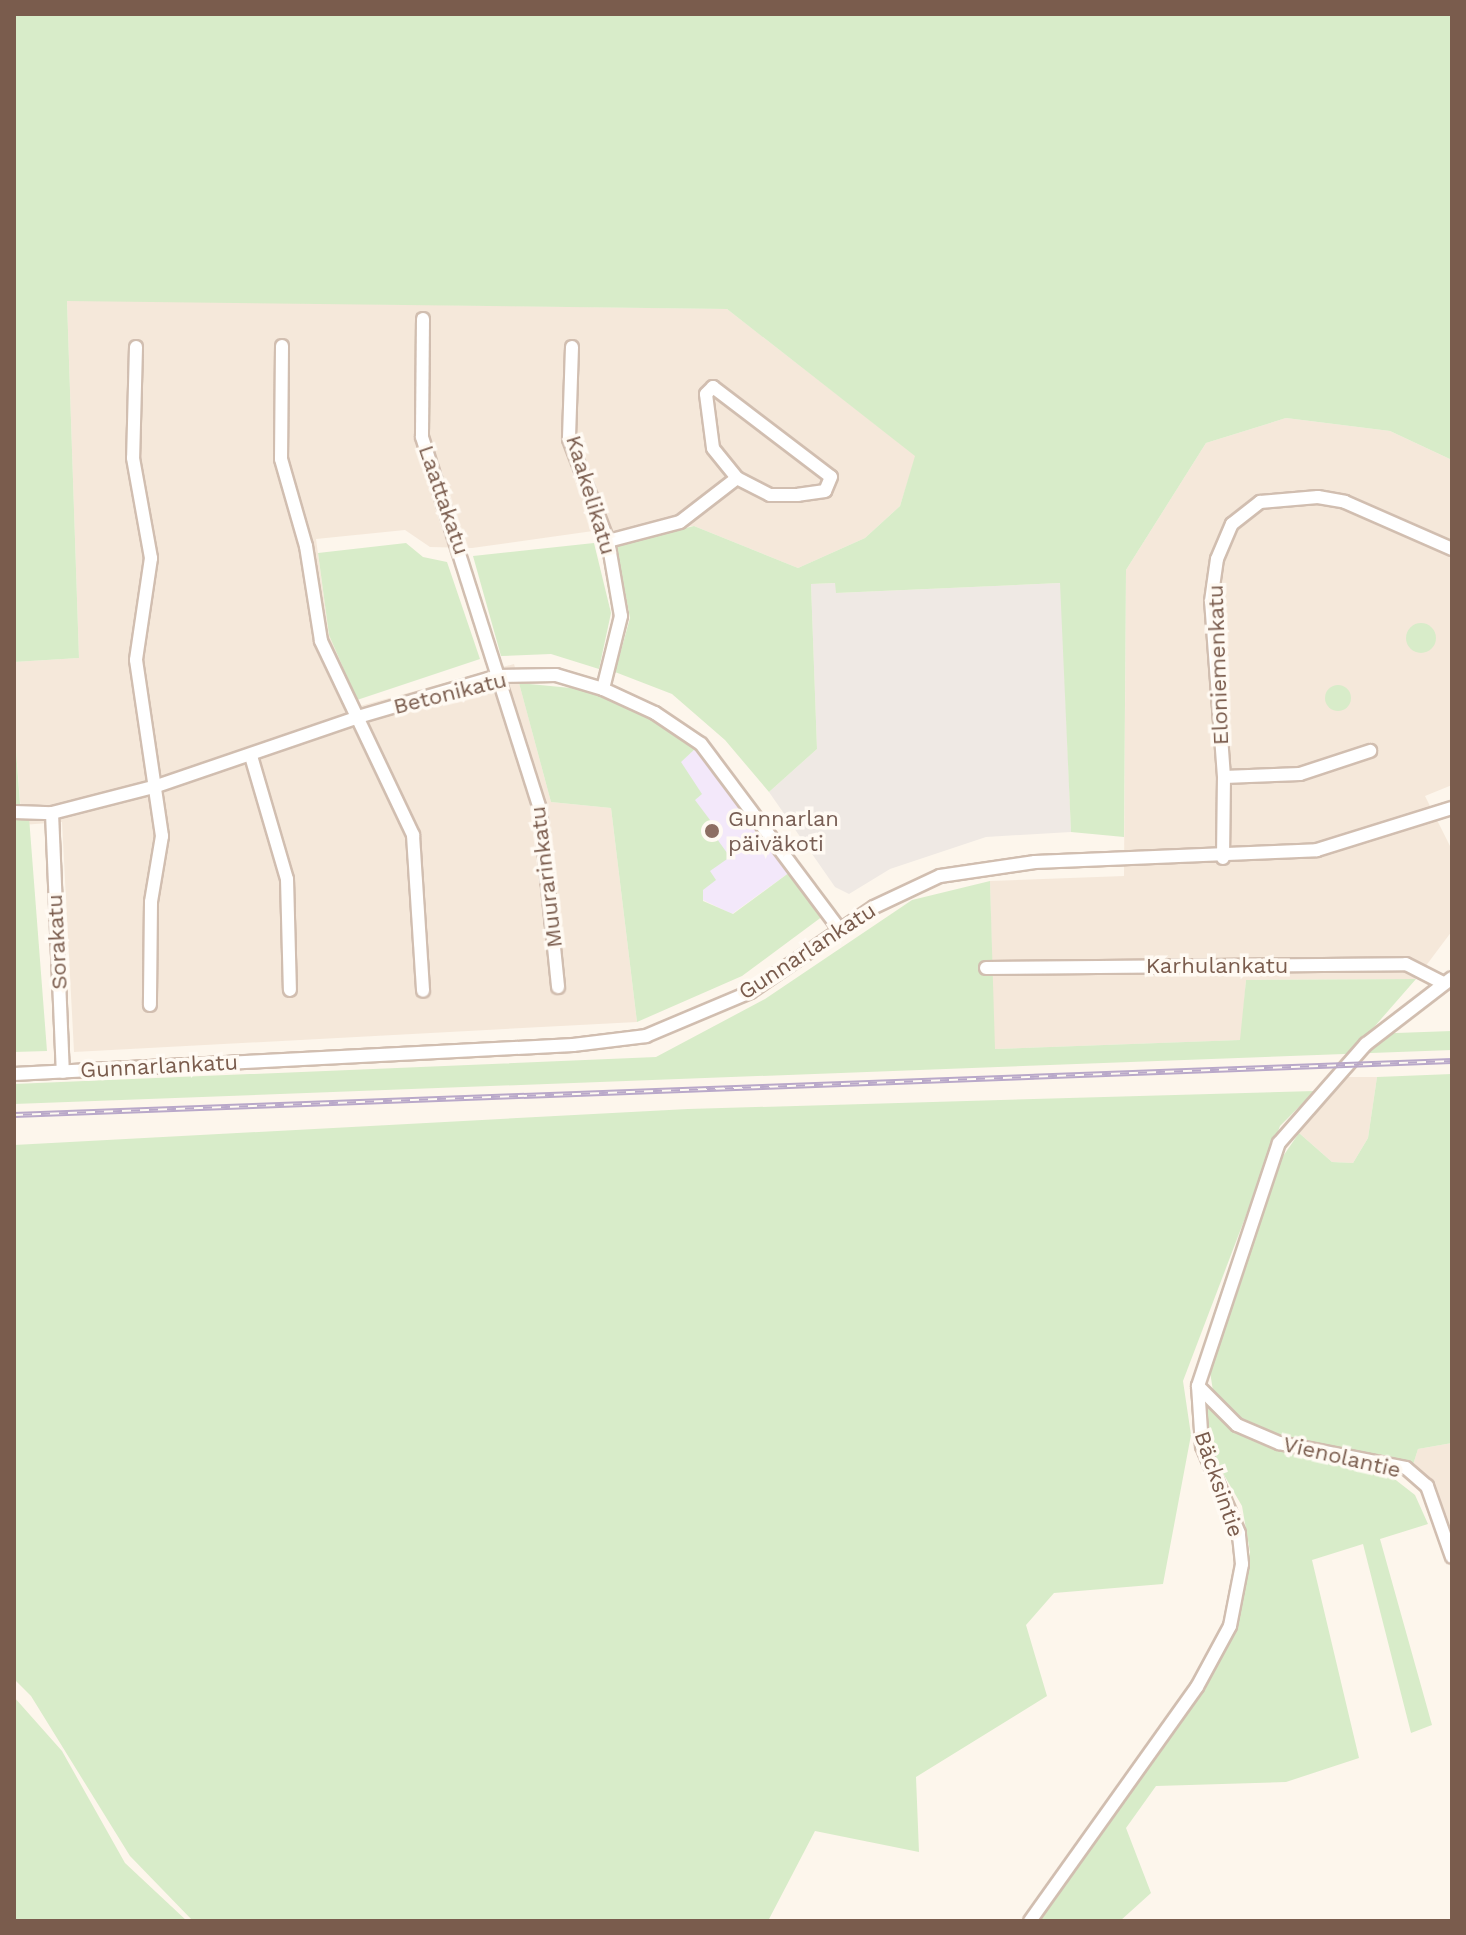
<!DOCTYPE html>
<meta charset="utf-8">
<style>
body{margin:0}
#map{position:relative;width:1466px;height:1935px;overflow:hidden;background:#fdf6ec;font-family:"Work Sans",sans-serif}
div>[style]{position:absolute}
.residential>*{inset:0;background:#f5e8da}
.industrial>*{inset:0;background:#efe9e4}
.education>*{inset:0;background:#f3e8fa}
.green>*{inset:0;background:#d8ecc9}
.round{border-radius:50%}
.roads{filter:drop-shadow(2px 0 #d1beb0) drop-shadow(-2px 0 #d1beb0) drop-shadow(0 2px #d1beb0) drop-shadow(0 -2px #d1beb0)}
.minor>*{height:12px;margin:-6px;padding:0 6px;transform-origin:6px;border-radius:6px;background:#fff}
.rail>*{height:6px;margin-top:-3px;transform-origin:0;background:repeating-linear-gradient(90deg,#fffaf3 0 9px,#b9a8c9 0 18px);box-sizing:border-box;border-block:2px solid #b9a8c9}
.dots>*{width:22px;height:22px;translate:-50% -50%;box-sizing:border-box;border:4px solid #fffaf3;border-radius:50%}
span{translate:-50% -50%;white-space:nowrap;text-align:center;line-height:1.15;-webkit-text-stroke:7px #fffaf3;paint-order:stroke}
.street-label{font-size:22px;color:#7a5c4d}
.education-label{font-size:22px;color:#785e54}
.left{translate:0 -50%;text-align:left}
.frame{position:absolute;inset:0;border:16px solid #7a5c4d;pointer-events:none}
</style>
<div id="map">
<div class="residential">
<div style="clip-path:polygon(67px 300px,727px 309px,916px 456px,900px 506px,865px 538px,798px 568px,694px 526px,617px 535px,593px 531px,472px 548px,430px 547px,405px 530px,316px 539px,329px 635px,360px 706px,514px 664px,551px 802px,611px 808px,637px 1022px,74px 1052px,62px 822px,22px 825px,14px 724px,14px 662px,79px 658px)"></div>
<div style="clip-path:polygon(1286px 418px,1390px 431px,1452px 460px,1452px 785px,1425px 796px,1452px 850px,1452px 931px,1416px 979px,1246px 980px,1241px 1040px,994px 1049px,990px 881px,1124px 876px,1126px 570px,1206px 443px)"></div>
<div style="clip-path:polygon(1343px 1077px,1377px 1077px,1368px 1138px,1353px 1163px,1332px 1162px,1299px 1133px)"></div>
<div style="clip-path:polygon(1452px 1443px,1452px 1545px,1412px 1468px,1418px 1449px)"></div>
</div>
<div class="industrial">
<div style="clip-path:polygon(836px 583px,837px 593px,1061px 583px,1071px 832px,986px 837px,890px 869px,849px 894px,835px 887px,769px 792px,817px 749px,811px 584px)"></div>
</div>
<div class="education">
<div style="clip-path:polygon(696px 748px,790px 872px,732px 914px,703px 900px,671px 770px)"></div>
</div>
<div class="green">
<div style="clip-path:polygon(14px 14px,1452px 14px,1452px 460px,1390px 431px,1286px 418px,1206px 443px,1126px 570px,1124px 837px,1071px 832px,1060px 583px,836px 593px,835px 583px,811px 584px,817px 749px,769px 792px,725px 740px,672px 694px,615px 672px,630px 618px,616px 545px,694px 526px,798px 568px,865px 538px,900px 506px,915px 456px,727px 309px,67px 301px,79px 658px,14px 662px)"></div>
<div style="clip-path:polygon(406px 543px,423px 557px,447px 562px,480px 659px,357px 700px,329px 635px,318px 553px)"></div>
<div style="clip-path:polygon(594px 543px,611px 613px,599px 669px,551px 654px,501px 656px,473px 556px)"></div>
<div class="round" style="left:1406px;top:623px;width:30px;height:30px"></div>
<div style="clip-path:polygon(519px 683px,592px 690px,644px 713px,696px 748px,681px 762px,702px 794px,695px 800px,716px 828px,712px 832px,730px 857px,710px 871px,716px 880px,703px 890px,703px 901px,733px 914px,790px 872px,823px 916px,742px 976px,637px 1022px,611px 808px,551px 802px)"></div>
<div class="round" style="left:1325px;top:685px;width:26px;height:26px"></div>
<div style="clip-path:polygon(14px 724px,21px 817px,29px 817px,47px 1051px,14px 1052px)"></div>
<div style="clip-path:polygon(990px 881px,995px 1049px,1240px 1040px,1246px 980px,1416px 979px,1368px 1034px,1452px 1031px,1452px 1050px,14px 1104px,14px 1084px,656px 1057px,765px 999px,912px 900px)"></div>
<div style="clip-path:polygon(1452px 1074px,1452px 1443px,1418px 1449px,1412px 1468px,1279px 1438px,1234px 1414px,1213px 1391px,1209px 1365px,1279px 1162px,1299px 1133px,1332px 1162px,1353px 1163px,1368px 1138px,1377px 1077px)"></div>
<div style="clip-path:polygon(1315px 1091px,1280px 1126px,1183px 1381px,1191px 1435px,1163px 1584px,1054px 1593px,1026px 1625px,1047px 1696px,916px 1777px,919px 1852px,815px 1831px,768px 1921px,193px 1921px,130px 1856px,31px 1696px,14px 1679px,14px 1145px,688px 1109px)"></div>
<div style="clip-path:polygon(1203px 1405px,1258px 1441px,1383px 1470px,1415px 1495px,1428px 1524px,1380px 1539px,1432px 1725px,1411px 1733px,1363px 1544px,1312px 1560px,1359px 1758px,1286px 1782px,1156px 1786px,1126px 1828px,1151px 1893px,1120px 1921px,1040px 1921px,1141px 1778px,1236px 1625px,1250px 1552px,1242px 1506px,1213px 1456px)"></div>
<div style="clip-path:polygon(14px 1697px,62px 1751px,125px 1863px,187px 1921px,14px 1921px)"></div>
</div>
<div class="roads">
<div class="minor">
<div style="left:423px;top:319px;width:118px;rotate:90.5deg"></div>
<div style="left:422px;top:437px;width:390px;rotate:72.4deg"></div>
<div style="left:540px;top:809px;width:179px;rotate:84.2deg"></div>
<div style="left:282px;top:346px;width:113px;rotate:90.5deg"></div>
<div style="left:281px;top:459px;width:91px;rotate:74deg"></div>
<div style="left:306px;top:546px;width:96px;rotate:81deg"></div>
<div style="left:321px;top:641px;width:215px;rotate:64.6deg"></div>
<div style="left:413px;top:835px;width:156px;rotate:86.3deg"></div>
<div style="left:136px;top:347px;width:111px;rotate:91.5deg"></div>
<div style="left:133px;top:458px;width:102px;rotate:79.8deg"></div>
<div style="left:151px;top:558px;width:103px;rotate:98.4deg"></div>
<div style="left:136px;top:660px;width:178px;rotate:81.6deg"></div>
<div style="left:162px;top:836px;width:67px;rotate:99.5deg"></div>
<div style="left:151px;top:902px;width:103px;rotate:90.6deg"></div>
<div style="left:572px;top:347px;width:92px;rotate:91.9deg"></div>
<div style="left:569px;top:439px;width:109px;rotate:69.1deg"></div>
<div style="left:608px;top:541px;width:76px;rotate:80.2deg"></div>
<div style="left:621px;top:616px;width:75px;rotate:103.9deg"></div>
<div style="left:608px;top:541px;width:74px;rotate:-14.8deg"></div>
<div style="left:680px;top:522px;width:72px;rotate:-37.7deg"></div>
<div style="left:737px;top:478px;width:38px;rotate:-129deg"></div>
<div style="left:713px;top:448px;width:54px;rotate:-97.4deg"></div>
<div style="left:706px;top:394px;width:10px;rotate:-45deg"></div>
<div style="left:713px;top:387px;width:148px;rotate:37.3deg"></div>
<div style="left:831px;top:477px;width:15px;rotate:113deg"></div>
<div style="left:825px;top:491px;width:27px;rotate:172deg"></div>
<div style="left:798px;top:495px;width:28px;rotate:180deg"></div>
<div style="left:770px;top:495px;width:37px;rotate:-153deg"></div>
<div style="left:251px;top:756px;width:128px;rotate:73.7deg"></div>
<div style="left:287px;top:879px;width:111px;rotate:88.5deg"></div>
<div style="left:1224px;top:777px;width:76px;rotate:-2.3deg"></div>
<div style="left:1300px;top:774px;width:74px;rotate:-18.2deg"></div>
<div style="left:14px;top:812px;width:38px;rotate:2deg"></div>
<div style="left:52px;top:813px;width:108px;rotate:-14.4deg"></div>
<div style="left:157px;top:786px;width:213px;rotate:-18.9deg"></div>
<div style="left:358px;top:717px;width:146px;rotate:-16.3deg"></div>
<div style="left:498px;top:676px;width:58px;rotate:-1deg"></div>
<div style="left:556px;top:675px;width:49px;rotate:16.6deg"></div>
<div style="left:603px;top:689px;width:57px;rotate:24.8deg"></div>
<div style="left:655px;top:713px;width:55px;rotate:34deg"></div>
<div style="left:701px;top:744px;width:232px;rotate:53.2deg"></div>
<div style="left:52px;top:813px;width:259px;rotate:87.6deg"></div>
<div style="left:1223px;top:858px;width:81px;rotate:-89.3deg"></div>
<div style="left:1224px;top:777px;width:176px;rotate:-94.2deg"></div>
<div style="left:1211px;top:601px;width:42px;rotate:-81.9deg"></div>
<div style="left:1217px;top:559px;width:38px;rotate:-67deg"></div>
<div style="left:1232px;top:524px;width:36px;rotate:-38deg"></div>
<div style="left:1260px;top:502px;width:58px;rotate:-4.9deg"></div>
<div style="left:1318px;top:497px;width:27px;rotate:10deg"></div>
<div style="left:1345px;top:502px;width:117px;rotate:23.7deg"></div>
<div style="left:986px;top:968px;width:420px;rotate:-0.5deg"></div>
<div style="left:1406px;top:964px;width:42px;rotate:27.2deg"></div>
<div style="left:14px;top:1074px;width:560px;rotate:-2.97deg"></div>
<div style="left:573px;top:1045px;width:74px;rotate:-7deg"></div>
<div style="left:646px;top:1036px;width:113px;rotate:-22.9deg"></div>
<div style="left:750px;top:992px;width:150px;rotate:-34.4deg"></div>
<div style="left:874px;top:907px;width:73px;rotate:-25.2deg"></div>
<div style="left:940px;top:876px;width:96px;rotate:-8.4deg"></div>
<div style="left:1035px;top:862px;width:282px;rotate:-2.4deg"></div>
<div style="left:1317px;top:850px;width:141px;rotate:-17.3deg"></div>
<div style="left:1198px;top:1386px;width:55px;rotate:45deg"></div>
<div style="left:1237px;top:1425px;width:46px;rotate:23.2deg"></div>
<div style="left:1279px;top:1443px;width:129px;rotate:11.1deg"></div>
<div style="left:1406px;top:1468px;width:28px;rotate:41deg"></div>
<div style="left:1427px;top:1486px;width:75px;rotate:70.6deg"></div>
<div style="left:1030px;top:1921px;width:287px;rotate:-54.5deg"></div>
<div style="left:1197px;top:1687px;width:69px;rotate:-61.6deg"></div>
<div style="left:1230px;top:1626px;width:63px;rotate:-79deg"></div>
<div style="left:1242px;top:1564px;width:31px;rotate:-96deg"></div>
<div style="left:1239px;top:1533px;width:95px;rotate:-113deg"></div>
<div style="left:1202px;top:1446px;width:60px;rotate:-93.8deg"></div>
<div style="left:1198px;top:1386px;width:256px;rotate:-71.6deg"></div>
<div style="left:1279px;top:1143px;width:132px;rotate:-48.7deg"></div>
<div style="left:1366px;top:1044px;width:108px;rotate:-37.5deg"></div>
</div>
</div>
<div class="rail">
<div style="left:14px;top:1115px;width:1439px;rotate:-2.15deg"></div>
</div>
<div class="dots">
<div style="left:712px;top:831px;background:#8d6e63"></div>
</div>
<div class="street-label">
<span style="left:591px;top:495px;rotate:73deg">Kaakelikatu</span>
<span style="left:444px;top:500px;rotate:71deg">Laattakatu</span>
<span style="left:1218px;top:665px;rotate:-92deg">Eloniemenkatu</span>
<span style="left:450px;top:693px;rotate:-14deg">Betonikatu</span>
<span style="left:546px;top:877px;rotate:-97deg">Muurarinkatu</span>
<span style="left:57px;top:942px;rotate:-93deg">Sorakatu</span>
<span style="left:807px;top:951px;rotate:-33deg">Gunnarlankatu</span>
<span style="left:1217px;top:966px">Karhulankatu</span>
<span style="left:159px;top:1066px;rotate:-3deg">Gunnarlankatu</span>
<span style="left:1342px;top:1457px;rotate:13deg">Vienolantie</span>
<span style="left:1219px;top:1484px;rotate:71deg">Bäcksintie</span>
</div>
<div class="education-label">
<span class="left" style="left:728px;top:831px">Gunnarlan<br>päiväkoti</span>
</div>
<div class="frame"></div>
</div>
